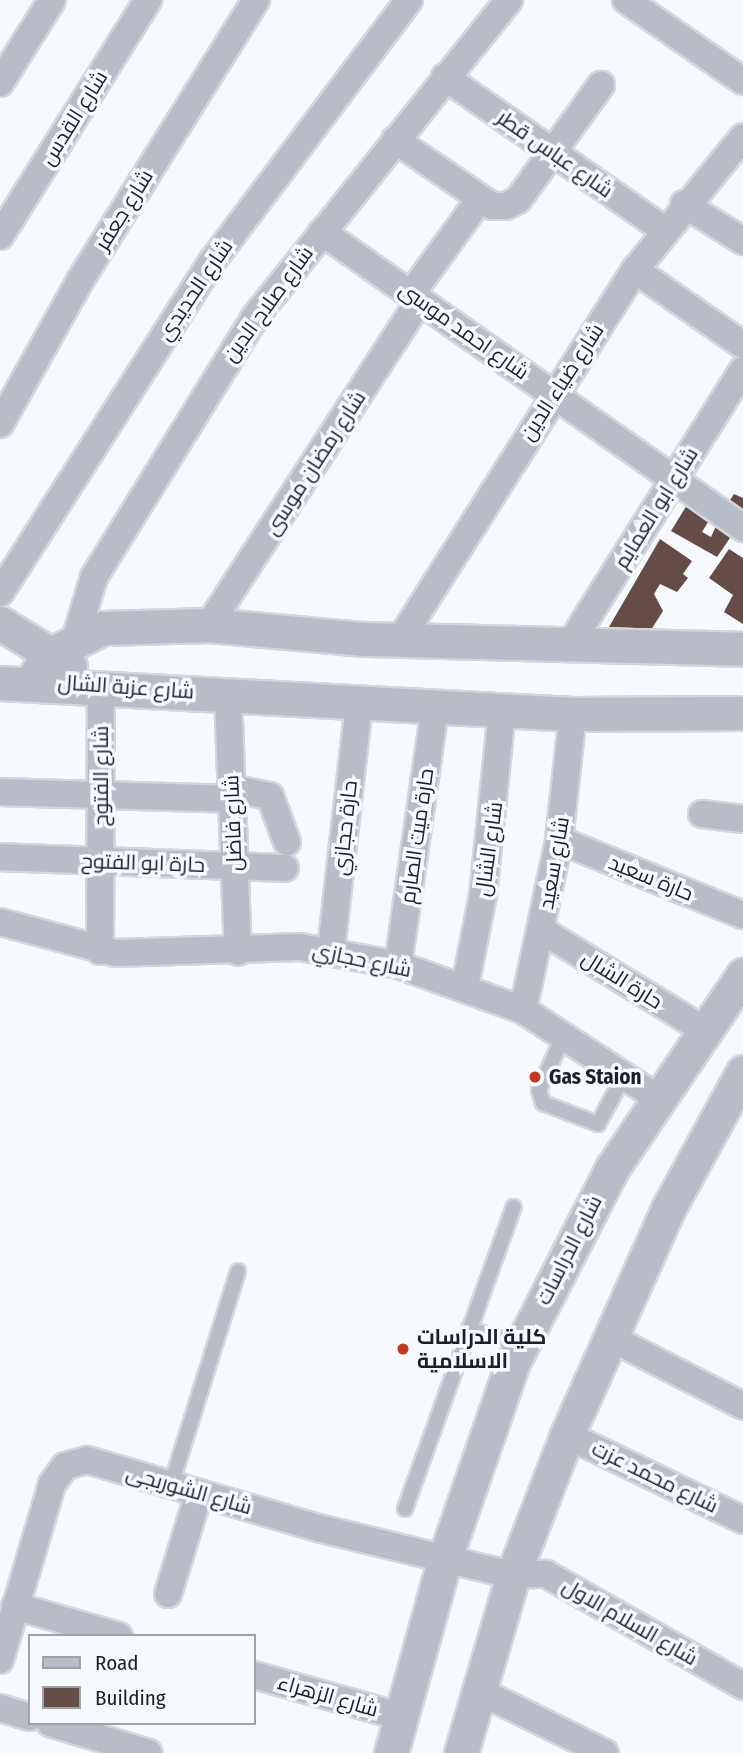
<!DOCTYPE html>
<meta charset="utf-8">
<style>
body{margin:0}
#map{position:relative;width:743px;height:1753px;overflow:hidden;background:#f6f9fe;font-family:"Fira Sans Condensed",Cairo,sans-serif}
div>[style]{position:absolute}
.building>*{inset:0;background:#664c46}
.roads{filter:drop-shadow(2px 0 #d3d6dc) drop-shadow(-2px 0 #d3d6dc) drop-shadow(0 2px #d3d6dc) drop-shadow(0 -2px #d3d6dc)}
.service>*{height:14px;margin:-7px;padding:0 7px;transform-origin:7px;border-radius:7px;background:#b7bcc7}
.minor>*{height:26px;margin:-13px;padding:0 13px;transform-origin:13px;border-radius:13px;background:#b7bcc7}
.tertiary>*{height:33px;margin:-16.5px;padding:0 16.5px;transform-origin:16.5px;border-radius:16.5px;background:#b7bcc7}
.dots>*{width:19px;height:19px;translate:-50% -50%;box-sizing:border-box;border:4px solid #f6f9fe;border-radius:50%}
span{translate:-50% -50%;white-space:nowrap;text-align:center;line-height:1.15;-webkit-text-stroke:7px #f6f9fe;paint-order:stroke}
.street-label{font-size:21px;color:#1c2029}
.poi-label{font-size:21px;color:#1c2029;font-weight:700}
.left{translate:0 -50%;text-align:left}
.legend{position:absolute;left:28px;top:1634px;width:228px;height:91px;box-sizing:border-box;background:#f6f9fe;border:2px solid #9fa2a9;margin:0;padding:9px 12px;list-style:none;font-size:21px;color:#1c2029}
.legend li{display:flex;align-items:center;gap:14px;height:35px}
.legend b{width:35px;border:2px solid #9fa2a9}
</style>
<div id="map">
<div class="building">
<div style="clip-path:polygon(734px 494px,743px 498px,743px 520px,725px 508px)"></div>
<div style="clip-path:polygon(687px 505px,710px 519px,702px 532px,711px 537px,718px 522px,734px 532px,717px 557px,671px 531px)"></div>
<div style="clip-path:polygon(660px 539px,692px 561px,683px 574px,688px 578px,677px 592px,660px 584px,654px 594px,663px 611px,651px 630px,609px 627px)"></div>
<div style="clip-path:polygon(729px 549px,743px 558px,743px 624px,724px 612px,733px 595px,709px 578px)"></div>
</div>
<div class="roads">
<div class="service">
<div style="left:563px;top:1037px;width:58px;rotate:114.4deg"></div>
<div style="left:539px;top:1090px;width:14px;rotate:73deg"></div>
<div style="left:543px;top:1103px;width:59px;rotate:20.9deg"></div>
<div style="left:598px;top:1124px;width:55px;rotate:-61.6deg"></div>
<div style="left:469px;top:1329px;width:54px;rotate:17.1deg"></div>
<div style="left:171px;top:1485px;width:224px;rotate:-72.6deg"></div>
<div style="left:405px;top:1509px;width:321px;rotate:-70.2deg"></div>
</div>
<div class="minor">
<div style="left:626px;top:0;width:142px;rotate:34.7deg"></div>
<div style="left:445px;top:77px;width:267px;rotate:34.9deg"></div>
<div style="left:0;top:83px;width:98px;rotate:-57.9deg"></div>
<div style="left:395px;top:140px;width:117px;rotate:34.2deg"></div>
<div style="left:492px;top:206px;width:14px"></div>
<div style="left:506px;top:206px;width:13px;rotate:-27deg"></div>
<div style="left:518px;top:200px;width:142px;rotate:-54.2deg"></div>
<div style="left:684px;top:204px;width:70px;rotate:32.1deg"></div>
<div style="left:322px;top:232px;width:515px;rotate:35.11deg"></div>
<div style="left:0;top:236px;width:279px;rotate:-57.9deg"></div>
<div style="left:635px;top:270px;width:131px;rotate:34.8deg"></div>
<div style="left:411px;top:294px;width:117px;rotate:-54deg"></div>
<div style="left:0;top:424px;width:166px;rotate:-60.8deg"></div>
<div style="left:81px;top:279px;width:329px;rotate:-57.9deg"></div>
<div style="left:0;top:593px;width:392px;rotate:-57.4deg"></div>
<div style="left:211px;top:263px;width:329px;rotate:-53deg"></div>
<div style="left:209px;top:625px;width:387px;rotate:-57deg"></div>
<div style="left:76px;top:637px;width:63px;rotate:-73.3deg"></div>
<div style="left:94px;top:577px;width:306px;rotate:-58.2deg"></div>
<div style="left:255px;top:317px;width:406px;rotate:-51.3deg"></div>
<div style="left:400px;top:640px;width:438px;rotate:-57.6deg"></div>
<div style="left:635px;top:270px;width:171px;rotate:-50.9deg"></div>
<div style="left:569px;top:646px;width:326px;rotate:-57.8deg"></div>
<div style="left:228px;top:694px;width:258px;rotate:87.8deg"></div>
<div style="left:231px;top:788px;width:40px;rotate:12deg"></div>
<div style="left:270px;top:796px;width:49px;rotate:69.7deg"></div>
<div style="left:0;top:792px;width:233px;rotate:1.7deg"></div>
<div style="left:702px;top:814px;width:41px;rotate:7deg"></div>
<div style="left:559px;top:840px;width:199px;rotate:22.2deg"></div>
<div style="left:0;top:857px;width:285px;rotate:2.2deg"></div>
<div style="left:0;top:922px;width:120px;rotate:15deg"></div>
<div style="left:116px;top:953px;width:184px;rotate:-1.9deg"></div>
<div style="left:300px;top:947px;width:100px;rotate:10.4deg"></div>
<div style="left:398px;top:965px;width:133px;rotate:19.8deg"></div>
<div style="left:523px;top:1010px;width:158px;rotate:33.1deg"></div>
<div style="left:541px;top:930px;width:191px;rotate:31.5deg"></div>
<div style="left:331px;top:950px;width:247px;rotate:-83.5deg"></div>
<div style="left:100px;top:951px;width:266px;rotate:-89.8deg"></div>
<div style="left:398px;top:965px;width:261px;rotate:-81.8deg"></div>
<div style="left:465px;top:986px;width:93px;rotate:-78.8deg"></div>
<div style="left:483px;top:895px;width:186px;rotate:-84.1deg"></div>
<div style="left:523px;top:1010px;width:174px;rotate:-78deg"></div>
<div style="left:559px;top:840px;width:127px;rotate:-83.7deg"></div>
<div style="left:609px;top:1337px;width:151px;rotate:27.2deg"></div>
<div style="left:567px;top:1435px;width:195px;rotate:25.8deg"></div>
<div style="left:168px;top:1594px;width:106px;rotate:-72.9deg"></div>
<div style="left:15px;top:1606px;width:108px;rotate:16.1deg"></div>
<div style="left:0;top:1660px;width:184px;rotate:-73.5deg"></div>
<div style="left:52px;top:1484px;width:22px;rotate:-54deg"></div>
<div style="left:65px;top:1466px;width:23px;rotate:-15deg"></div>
<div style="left:87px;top:1460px;width:241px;rotate:16.4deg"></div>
<div style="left:318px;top:1528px;width:201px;rotate:13.6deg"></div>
<div style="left:513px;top:1575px;width:33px;rotate:-2deg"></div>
<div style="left:546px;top:1574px;width:227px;rotate:29.6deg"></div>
<div style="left:254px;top:1675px;width:154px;rotate:15.8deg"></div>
<div style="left:479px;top:1691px;width:140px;rotate:26.2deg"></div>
<div style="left:0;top:1708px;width:31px;rotate:17deg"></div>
<div style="left:50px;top:1723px;width:103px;rotate:16.9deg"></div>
</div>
<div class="tertiary">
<div style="left:0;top:623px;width:82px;rotate:31.6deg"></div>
<div style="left:31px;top:681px;width:34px;rotate:-53deg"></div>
<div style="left:51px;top:654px;width:58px;rotate:-26.6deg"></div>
<div style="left:103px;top:628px;width:106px;rotate:-1.6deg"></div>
<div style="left:209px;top:625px;width:156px;rotate:5.2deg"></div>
<div style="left:364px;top:639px;width:379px;rotate:1.5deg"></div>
<div style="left:0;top:683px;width:574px;rotate:3.1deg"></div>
<div style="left:573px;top:714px;width:170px;rotate:-0.3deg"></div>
<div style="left:391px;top:1753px;width:202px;rotate:-74.5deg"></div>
<div style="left:445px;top:1558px;width:207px;rotate:-70.9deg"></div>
<div style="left:513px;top:1362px;width:219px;rotate:-62.9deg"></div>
<div style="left:613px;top:1167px;width:232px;rotate:-55.9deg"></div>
<div style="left:461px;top:1753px;width:185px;rotate:-73.7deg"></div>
<div style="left:513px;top:1575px;width:150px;rotate:-68.9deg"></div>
<div style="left:567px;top:1435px;width:248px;rotate:-65.9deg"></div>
<div style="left:668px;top:1209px;width:156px;rotate:-61.3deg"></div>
</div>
</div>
<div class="dots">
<div style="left:535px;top:1077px;background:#c3381d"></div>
<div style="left:403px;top:1349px;background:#c3381d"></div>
</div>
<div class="street-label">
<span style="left:74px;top:118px;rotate:-58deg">شارع القدس</span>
<span style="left:555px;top:154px;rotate:35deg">شارع عباس قطر</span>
<span style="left:124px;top:210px;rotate:-58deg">شارع جعفر</span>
<span style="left:195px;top:290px;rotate:-56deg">شارع الحديدي</span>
<span style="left:268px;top:304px;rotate:-54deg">شارع صلاح الدين</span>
<span style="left:464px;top:331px;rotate:35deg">شارع احمد موسى</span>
<span style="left:562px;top:382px;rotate:-57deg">شارع ضياء الدين</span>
<span style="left:315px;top:463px;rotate:-57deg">شارع رمضان موسى</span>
<span style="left:656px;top:508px;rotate:-58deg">شارع ابو العمايم</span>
<span style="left:126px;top:687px;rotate:4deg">شارع عزبة الشال</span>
<span style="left:101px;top:776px;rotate:-90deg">شارع الفتوح</span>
<span style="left:233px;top:823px;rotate:-92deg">شارع فاضل</span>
<span style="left:345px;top:828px;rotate:-84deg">حارة حجازي</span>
<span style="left:417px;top:836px;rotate:-82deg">حارة ميت الصارم</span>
<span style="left:489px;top:849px;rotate:-82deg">شارع الشال</span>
<span style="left:143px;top:863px;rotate:2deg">حارة ابو الفتوح</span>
<span style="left:554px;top:863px;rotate:-80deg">شارع سعيد</span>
<span style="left:651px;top:878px;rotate:22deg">حارة سعيد</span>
<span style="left:362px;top:960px;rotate:12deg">شارع حجازي</span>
<span style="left:622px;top:980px;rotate:32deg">حارة الشال</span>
<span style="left:569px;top:1250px;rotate:-63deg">شارع الدراسات</span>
<span style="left:655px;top:1477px;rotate:26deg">شارع محمد عزت</span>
<span style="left:189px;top:1490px;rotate:16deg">شارع الشوربجى</span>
<span style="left:630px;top:1622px;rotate:30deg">شارع السلام الاول</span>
<span style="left:328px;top:1696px;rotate:16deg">شارع الزهراء</span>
</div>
<div class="poi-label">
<span class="left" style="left:549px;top:1077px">Gas Staion</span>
<span class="left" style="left:417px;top:1349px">كلية الدراسات<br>الاسلامية</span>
</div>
<ul class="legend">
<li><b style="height:9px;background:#b7bcc7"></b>Road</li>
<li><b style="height:19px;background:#664c46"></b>Building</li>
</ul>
</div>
